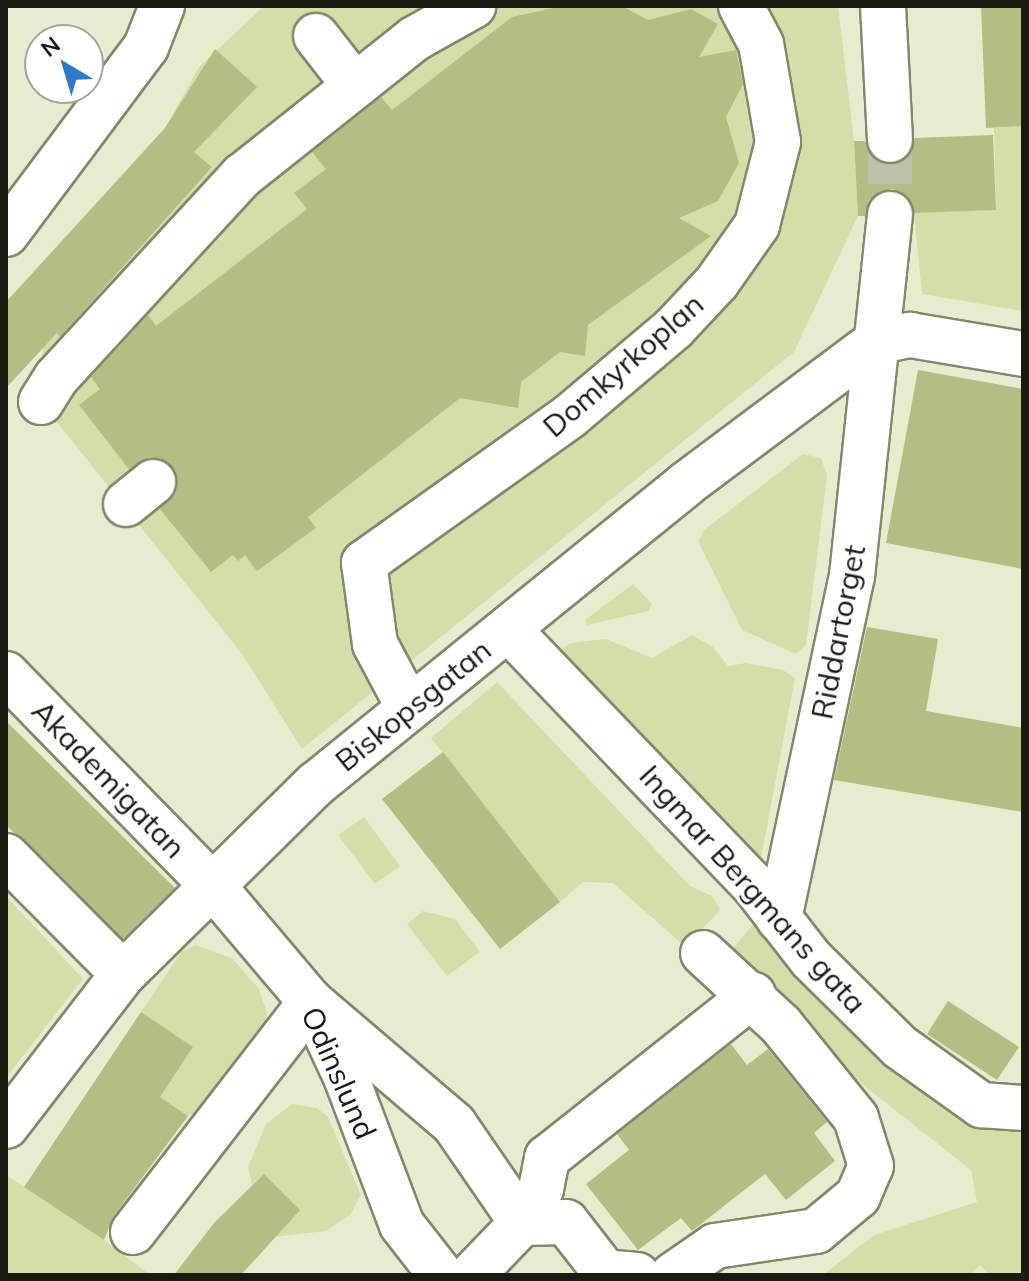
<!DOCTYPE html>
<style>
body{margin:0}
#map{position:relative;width:1029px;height:1281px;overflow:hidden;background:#e6edce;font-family:Mulish,sans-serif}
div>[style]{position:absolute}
.green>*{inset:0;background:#d3dfa8}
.building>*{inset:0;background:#b2be82}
.minor-tunnel>*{height:44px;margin-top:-22px;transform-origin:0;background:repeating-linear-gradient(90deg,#bdc3a8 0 44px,transparent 0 66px)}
.roads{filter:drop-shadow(2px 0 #81886c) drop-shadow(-2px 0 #81886c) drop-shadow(0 2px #81886c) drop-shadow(0 -2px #81886c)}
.minor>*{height:44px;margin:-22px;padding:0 22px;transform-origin:22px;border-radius:22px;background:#fff}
span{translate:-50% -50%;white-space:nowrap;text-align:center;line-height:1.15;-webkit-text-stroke:6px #fff;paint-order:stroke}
.street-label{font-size:30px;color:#181b10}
.frame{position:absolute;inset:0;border:8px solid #181b10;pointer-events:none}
.north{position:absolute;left:24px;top:24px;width:80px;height:80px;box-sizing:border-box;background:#fff;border:2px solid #a3a49f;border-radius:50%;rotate:322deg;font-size:22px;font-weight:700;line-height:32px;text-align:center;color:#181b10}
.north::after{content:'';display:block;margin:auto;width:28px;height:36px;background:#2f79ca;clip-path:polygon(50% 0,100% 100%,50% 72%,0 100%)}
</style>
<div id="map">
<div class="green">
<div style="clip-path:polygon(264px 6px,838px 6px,854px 141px,858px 216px,794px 352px,302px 749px,242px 654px,41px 402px,43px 348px,211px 166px,165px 128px,199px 67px)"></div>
<div style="clip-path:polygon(1023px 126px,1023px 311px,922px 294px,914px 213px,996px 210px,994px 128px)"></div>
<div style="clip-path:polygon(803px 454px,821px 458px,827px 476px,806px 645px,796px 654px,742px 630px,698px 541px,704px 530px)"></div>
<div style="clip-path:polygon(633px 584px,652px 604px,649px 611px,587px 625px,585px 620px)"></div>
<div style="clip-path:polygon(692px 635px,713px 647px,728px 666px,746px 663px,783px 670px,795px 678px,760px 863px,553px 655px,570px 643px,606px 639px,652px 658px)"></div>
<div style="clip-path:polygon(497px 682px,690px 886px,712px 896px,720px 910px,689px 943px,682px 944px,613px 883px,583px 882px,560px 902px,431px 738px)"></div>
<div style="clip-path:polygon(364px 817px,400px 866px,375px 884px,338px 835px)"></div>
<div style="clip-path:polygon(6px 896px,83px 979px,6px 1078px)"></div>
<div style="clip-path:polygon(423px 911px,455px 919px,480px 952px,447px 976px,407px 924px)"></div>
<div style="clip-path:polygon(758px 918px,1023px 1124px,1023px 1275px,989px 1275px,980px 1265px,970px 1275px,823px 1275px,874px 1235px,977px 1202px,971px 1170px,867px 1088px,724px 959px)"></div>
<div style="clip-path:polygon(195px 945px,232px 958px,259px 989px,267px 1013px,264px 1041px,213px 1104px,188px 1116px,160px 1097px,193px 1047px,141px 1012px,181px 952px)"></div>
<div style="clip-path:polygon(292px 1104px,317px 1108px,328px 1117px,361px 1195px,350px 1215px,326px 1231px,273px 1237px,299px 1210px,264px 1174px,252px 1185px,248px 1167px,266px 1124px)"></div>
<div style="clip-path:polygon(6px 1175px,104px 1240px,150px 1275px,6px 1275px)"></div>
</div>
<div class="building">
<div style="clip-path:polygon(562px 6px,622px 6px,648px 20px,691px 9px,718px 24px,699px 57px,736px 50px,743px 84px,726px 117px,739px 163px,718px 201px,679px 218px,711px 236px,588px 325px,585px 356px,560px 352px,521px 382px,518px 408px,460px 398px,308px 517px,316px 528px,257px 571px,245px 555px,238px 561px,233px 555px,211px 572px,160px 509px,177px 490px,173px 467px,150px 457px,129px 469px,79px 405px,100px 389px,91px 377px,148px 315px,156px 326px,307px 209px,294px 193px,326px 169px,312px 152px,381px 97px,392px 110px,512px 17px)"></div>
<div style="clip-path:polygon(981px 6px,1023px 6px,1023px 126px,986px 128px)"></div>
<div style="clip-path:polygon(215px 49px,257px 87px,194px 152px,212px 167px,60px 337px,57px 333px,6px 388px,6px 302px,165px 128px)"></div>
<div style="clip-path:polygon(993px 135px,996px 210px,914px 213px,905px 194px,892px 189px,879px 192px,869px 200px,865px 216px,858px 216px,854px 141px,865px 141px,870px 154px,891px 165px,904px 160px,915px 138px)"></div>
<div style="clip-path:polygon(918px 370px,1023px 389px,1023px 569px,886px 543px)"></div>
<div style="clip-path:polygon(867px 627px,938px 639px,926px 711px,1023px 728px,1023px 812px,834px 780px)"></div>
<div style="clip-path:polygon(6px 721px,175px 888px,123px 939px,6px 825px)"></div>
<div style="clip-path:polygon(443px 752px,560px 902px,500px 949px,382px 799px)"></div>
<div style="clip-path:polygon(948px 1001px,1019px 1047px,997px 1080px,927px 1034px)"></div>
<div style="clip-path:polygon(141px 1012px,193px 1047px,160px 1097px,188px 1116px,113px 1217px,104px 1240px,24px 1187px)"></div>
<div style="clip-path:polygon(731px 1044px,747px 1065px,768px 1049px,827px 1122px,814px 1133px,835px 1161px,786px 1200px,765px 1174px,692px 1231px,681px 1218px,638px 1250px,586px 1184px,629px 1150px,617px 1134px)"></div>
<div style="clip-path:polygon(264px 1174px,300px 1210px,241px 1275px,174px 1275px,214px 1223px)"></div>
</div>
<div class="minor-tunnel">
<div style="left:890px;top:140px;width:74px;rotate:90deg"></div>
</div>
<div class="roads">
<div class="minor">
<div style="left:883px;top:6px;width:134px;rotate:87deg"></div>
<div style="left:316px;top:36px;width:63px;rotate:52deg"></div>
<div style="left:6px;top:234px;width:234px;rotate:-53.2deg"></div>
<div style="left:146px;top:47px;width:44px;rotate:-68.7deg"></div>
<div style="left:41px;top:402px;width:28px;rotate:-58deg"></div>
<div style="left:56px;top:378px;width:275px;rotate:-47.4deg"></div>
<div style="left:242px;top:176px;width:220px;rotate:-38.5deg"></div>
<div style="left:414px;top:39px;width:68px;rotate:-29.2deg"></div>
<div style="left:126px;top:504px;width:35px;rotate:-39deg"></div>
<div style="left:508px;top:629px;width:352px;rotate:46.2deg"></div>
<div style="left:752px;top:883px;width:96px;rotate:52.2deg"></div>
<div style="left:811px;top:959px;width:125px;rotate:44.7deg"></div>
<div style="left:900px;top:1047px;width:100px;rotate:35.6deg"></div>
<div style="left:981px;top:1105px;width:42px;rotate:4.1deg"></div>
<div style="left:6px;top:674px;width:295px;rotate:45.7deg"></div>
<div style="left:212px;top:885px;width:153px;rotate:49.8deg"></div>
<div style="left:311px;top:1002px;width:83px;rotate:65deg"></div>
<div style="left:346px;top:1077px;width:158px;rotate:69.3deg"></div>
<div style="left:402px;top:1225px;width:63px;rotate:52deg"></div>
<div style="left:401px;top:693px;width:55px;rotate:-118deg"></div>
<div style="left:375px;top:644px;width:82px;rotate:-97.7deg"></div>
<div style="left:364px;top:563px;width:253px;rotate:-35.5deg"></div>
<div style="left:570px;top:416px;width:136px;rotate:-40.2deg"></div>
<div style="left:674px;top:328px;width:63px;rotate:-46.9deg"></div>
<div style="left:717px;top:282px;width:70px;rotate:-54.9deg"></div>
<div style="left:757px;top:225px;width:86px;rotate:-75.8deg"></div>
<div style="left:778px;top:142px;width:99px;rotate:-99.8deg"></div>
<div style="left:761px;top:44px;width:43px;rotate:-117.8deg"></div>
<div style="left:6px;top:856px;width:166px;rotate:45.2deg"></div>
<div style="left:779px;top:919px;width:351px;rotate:-78deg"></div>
<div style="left:852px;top:576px;width:364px;rotate:-84deg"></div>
<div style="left:6px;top:1126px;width:192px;rotate:-52.4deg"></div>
<div style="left:123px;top:974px;width:271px;rotate:-44.6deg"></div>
<div style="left:316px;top:784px;width:476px;rotate:-39deg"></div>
<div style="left:686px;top:484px;width:237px;rotate:-36.8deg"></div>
<div style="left:876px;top:342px;width:35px;rotate:-12deg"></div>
<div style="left:910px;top:335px;width:115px;rotate:9.5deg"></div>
<div style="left:133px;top:1232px;width:291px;rotate:-52.3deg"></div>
<div style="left:311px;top:1002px;width:188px;rotate:40.5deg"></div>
<div style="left:454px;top:1124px;width:120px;rotate:55.5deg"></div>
<div style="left:522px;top:1223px;width:72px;rotate:133.9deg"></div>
<div style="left:637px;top:1275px;width:32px;rotate:-175deg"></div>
<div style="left:605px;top:1272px;width:63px;rotate:-128deg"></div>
<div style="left:566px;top:1222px;width:44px;rotate:178.7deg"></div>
<div style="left:522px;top:1223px;width:39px;rotate:-61deg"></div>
<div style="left:541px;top:1189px;width:32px;rotate:-79deg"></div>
<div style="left:547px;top:1158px;width:263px;rotate:-38.4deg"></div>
<div style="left:673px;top:1275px;width:51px;rotate:-34.6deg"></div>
<div style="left:715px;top:1246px;width:102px;rotate:-8.4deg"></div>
<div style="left:816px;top:1231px;width:55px;rotate:-39.8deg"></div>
<div style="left:858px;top:1196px;width:33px;rotate:-67deg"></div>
<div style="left:871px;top:1166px;width:50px;rotate:-107.4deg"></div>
<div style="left:856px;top:1118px;width:119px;rotate:-128.9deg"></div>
<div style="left:781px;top:1025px;width:106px;rotate:-137.3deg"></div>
</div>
</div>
<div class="street-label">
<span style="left:623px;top:365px;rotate:-41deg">Domkyrkoplan</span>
<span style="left:838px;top:632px;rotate:-79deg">Riddartorget</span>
<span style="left:413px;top:705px;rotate:-39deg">Biskopsgatan</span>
<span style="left:109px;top:779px;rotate:46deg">Akademigatan</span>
<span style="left:753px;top:889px;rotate:48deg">Ingmar Bergmans gata</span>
<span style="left:339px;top:1073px;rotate:66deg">Odinslund</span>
</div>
<div class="frame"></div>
<div class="north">N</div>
</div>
